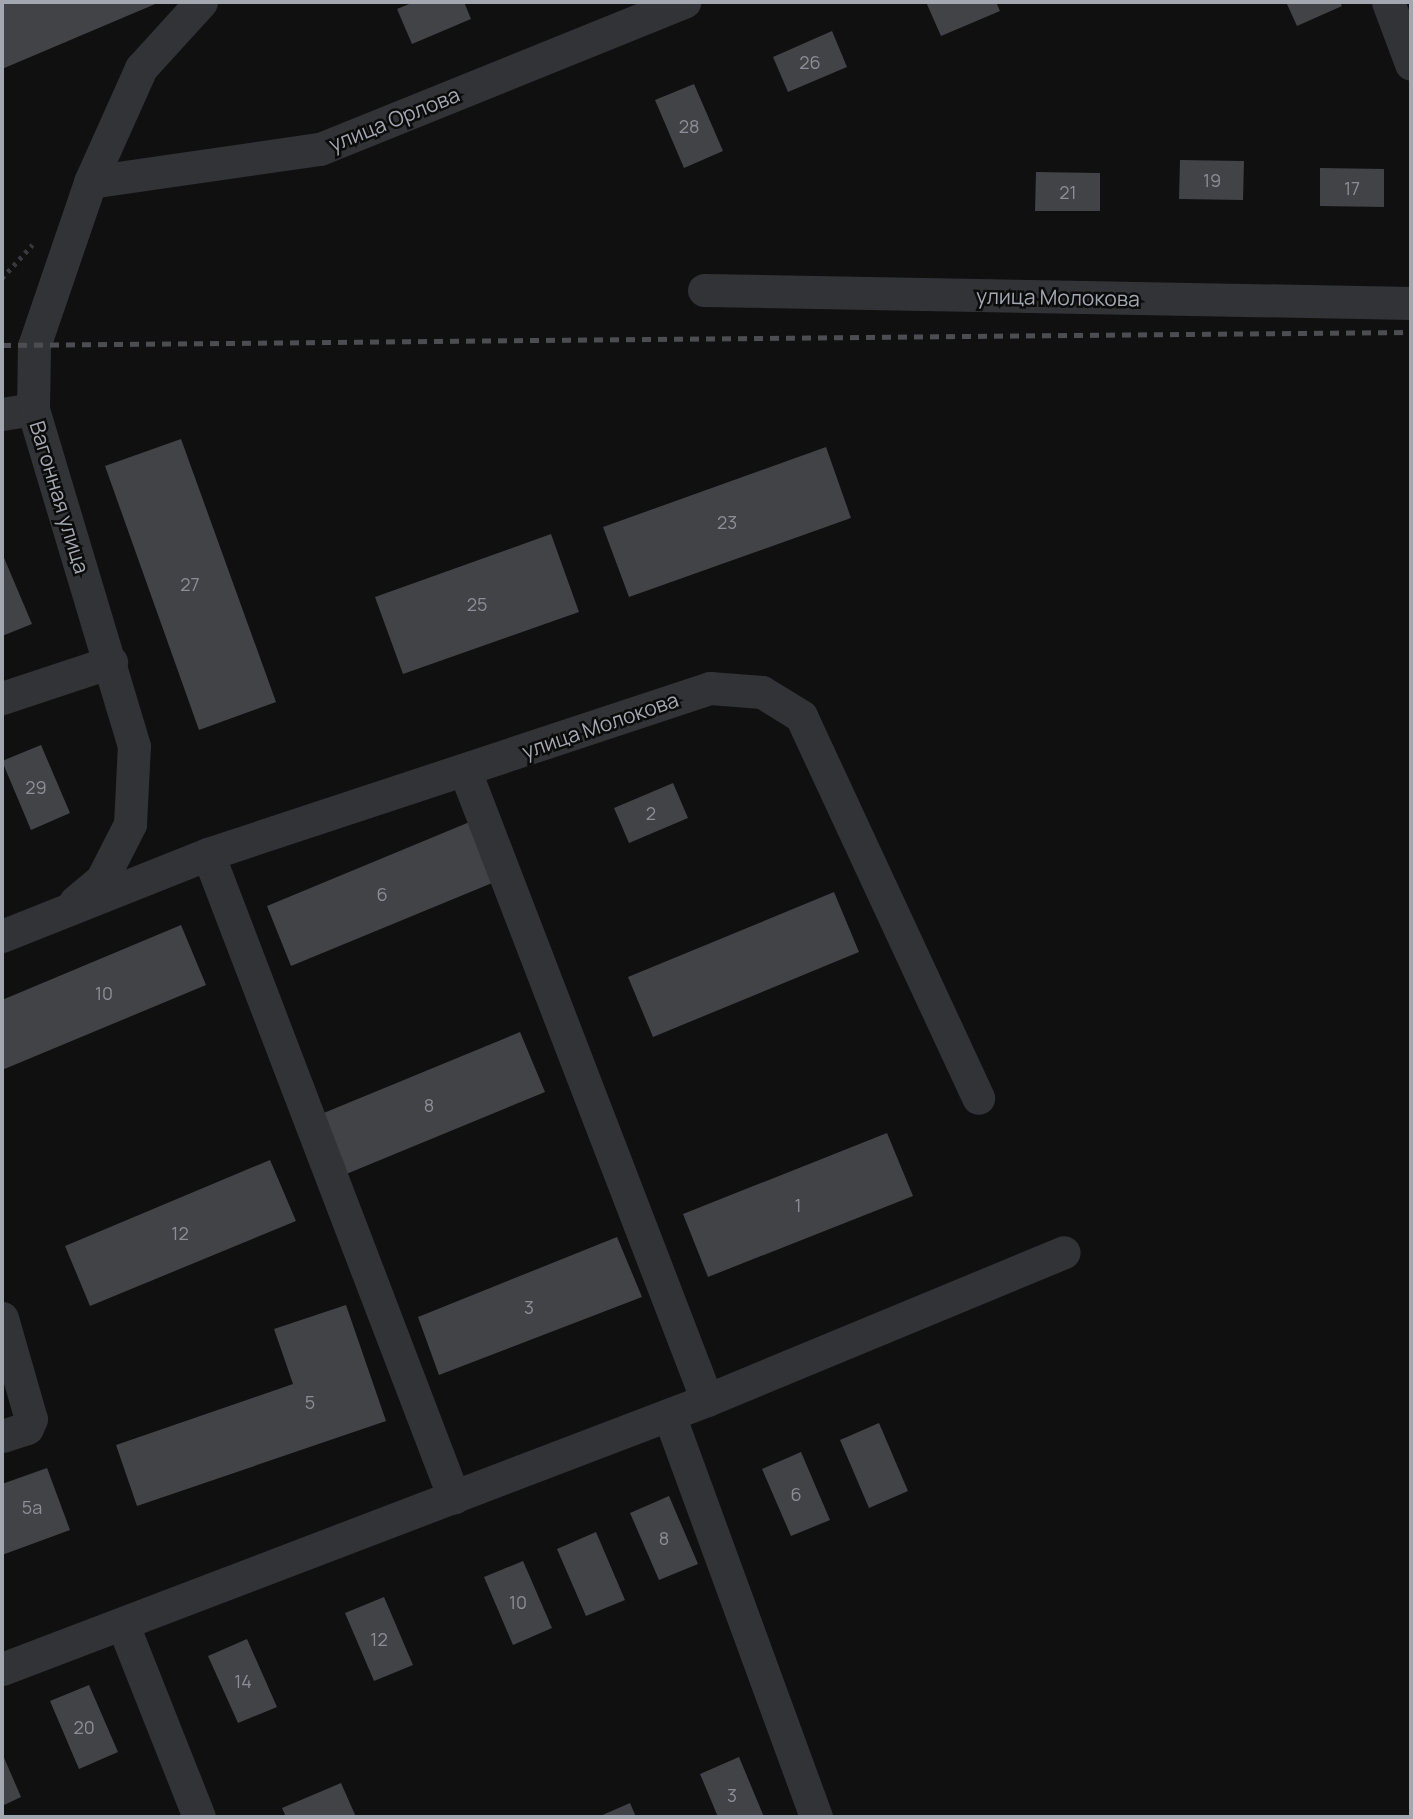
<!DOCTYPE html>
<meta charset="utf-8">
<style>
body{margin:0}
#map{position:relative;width:1413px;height:1819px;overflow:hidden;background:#101011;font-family:Manrope,sans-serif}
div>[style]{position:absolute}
.building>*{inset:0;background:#424346}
.path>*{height:4.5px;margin-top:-2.25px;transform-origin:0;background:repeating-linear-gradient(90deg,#38393d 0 3.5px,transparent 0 8.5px)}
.minor>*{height:33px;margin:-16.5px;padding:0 16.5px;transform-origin:16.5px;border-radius:16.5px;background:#323336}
.rail>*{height:5px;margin-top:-2.5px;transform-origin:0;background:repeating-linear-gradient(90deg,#4b4d51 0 9px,transparent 0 16px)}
span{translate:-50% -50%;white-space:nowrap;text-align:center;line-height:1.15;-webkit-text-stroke:5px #0b0b0c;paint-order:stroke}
.number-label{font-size:18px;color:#8b8e96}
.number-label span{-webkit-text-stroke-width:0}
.street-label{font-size:21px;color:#a3a7b0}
.frame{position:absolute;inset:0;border:4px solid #a3a7b0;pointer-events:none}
</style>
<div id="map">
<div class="building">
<div style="clip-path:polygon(2px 2px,160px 2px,2px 69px)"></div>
<div style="clip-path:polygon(414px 2px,464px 2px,471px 19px,412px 44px,397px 9px)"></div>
<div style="clip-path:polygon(926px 2px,996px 2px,1000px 11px,941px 36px)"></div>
<div style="clip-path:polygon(1286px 2px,1340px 2px,1342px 6px,1297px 26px)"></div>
<div style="clip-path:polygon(832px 31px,847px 67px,788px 92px,773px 57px)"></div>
<div style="clip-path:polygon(694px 84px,723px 151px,684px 168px,655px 100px)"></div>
<div style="clip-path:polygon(1180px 160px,1244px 161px,1243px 200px,1179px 199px)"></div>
<div style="clip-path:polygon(1320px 168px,1384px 169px,1384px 207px,1320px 206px)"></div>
<div style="clip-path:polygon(1036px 172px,1100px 173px,1100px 211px,1035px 211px)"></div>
<div style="clip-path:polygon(181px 439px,276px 702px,199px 730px,105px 466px)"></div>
<div style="clip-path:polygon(826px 447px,851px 518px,629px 597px,603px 527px)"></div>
<div style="clip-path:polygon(551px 534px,579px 612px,403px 674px,375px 597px)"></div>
<div style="clip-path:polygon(2px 553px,32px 624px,2px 636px)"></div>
<div style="clip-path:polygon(41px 745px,70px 813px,31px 830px,2px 761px)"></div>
<div style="clip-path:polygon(673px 783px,688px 818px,629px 843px,614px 808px)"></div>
<div style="clip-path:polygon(472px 821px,497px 881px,291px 966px,267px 906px)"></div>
<div style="clip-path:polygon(834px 892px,859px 952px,653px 1037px,628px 977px)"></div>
<div style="clip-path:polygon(181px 925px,206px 985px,2px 1070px,2px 1000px)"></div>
<div style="clip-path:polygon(520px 1032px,545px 1092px,339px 1177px,314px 1117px)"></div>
<div style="clip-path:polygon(887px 1133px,913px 1196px,708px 1277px,683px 1214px)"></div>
<div style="clip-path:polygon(270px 1160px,296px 1221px,90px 1306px,65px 1246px)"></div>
<div style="clip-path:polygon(617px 1237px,642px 1297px,439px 1375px,418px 1317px)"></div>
<div style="clip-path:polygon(346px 1305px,386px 1421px,137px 1506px,116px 1445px,293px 1384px,274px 1329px)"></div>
<div style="clip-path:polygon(879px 1423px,908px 1491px,869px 1508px,840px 1440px)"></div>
<div style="clip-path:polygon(801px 1452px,830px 1520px,791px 1536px,762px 1469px)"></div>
<div style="clip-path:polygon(47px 1468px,70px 1530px,2px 1555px,2px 1484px)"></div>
<div style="clip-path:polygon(669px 1496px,698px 1564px,659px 1580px,630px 1513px)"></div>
<div style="clip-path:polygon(596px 1532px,625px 1600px,586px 1616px,557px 1549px)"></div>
<div style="clip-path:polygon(523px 1561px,552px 1628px,513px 1645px,484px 1577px)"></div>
<div style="clip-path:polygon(384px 1597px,413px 1665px,374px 1681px,345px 1613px)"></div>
<div style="clip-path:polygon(247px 1639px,277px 1707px,238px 1723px,208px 1656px)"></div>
<div style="clip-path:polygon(89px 1685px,118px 1752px,79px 1769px,50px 1701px)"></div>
<div style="clip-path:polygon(2px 1753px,21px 1797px,2px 1806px)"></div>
<div style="clip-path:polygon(739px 1757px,764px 1817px,718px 1817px,700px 1774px)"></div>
<div style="clip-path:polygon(341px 1783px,356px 1817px,286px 1817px,282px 1808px)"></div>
<div style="clip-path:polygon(630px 1803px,636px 1817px,598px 1817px)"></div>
</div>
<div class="path">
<div style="left:2px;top:278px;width:45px;rotate:-47.7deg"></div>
</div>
<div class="minor">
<div style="left:1388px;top:2px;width:66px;rotate:69.6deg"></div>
<div style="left:90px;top:182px;width:232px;rotate:-8.2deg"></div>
<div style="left:320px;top:149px;width:393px;rotate:-22deg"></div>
<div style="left:704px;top:290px;width:707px;rotate:1.05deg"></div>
<div style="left:2px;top:414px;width:31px;rotate:-9deg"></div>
<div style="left:2px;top:698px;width:115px;rotate:-18.3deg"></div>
<div style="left:465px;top:771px;width:674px;rotate:68.96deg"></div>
<div style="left:208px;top:854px;width:689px;rotate:69.09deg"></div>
<div style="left:75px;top:902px;width:35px;rotate:-40deg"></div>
<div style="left:102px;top:879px;width:62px;rotate:-63deg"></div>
<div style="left:130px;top:824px;width:78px;rotate:-87.1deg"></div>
<div style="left:134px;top:746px;width:352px;rotate:-106.7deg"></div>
<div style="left:33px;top:409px;width:63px;rotate:-89.1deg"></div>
<div style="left:34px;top:346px;width:173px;rotate:-71.1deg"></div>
<div style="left:90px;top:182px;width:125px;rotate:-65.9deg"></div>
<div style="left:141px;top:68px;width:89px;rotate:-47.7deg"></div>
<div style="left:2px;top:936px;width:222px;rotate:-21.7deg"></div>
<div style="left:208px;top:854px;width:529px;rotate:-18.3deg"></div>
<div style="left:710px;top:688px;width:52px;rotate:4.4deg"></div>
<div style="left:762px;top:692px;width:46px;rotate:31.6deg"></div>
<div style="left:801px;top:716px;width:421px;rotate:65.1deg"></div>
<div style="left:2px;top:1318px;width:105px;rotate:74deg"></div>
<div style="left:31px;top:1419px;width:10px;rotate:114deg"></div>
<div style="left:27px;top:1428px;width:26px;rotate:162deg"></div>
<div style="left:669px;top:1415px;width:428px;rotate:69.9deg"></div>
<div style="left:123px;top:1625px;width:206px;rotate:68.4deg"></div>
<div style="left:2px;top:1669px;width:755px;rotate:-20.88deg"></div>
<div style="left:707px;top:1400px;width:386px;rotate:-22.5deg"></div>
</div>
<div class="rail">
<div style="left:2px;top:345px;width:1409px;rotate:-0.53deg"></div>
</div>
<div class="number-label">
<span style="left:810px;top:62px">26</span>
<span style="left:689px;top:126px">28</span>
<span style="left:1212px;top:180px">19</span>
<span style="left:1352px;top:188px">17</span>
<span style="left:1068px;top:192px">21</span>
<span style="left:727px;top:522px">23</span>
<span style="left:190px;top:584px">27</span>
<span style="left:477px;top:604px">25</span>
<span style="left:36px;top:787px">29</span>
<span style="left:651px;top:813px">2</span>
<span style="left:382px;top:894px">6</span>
<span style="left:104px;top:993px">10</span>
<span style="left:429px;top:1105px">8</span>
<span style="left:798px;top:1205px">1</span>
<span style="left:180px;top:1233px">12</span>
<span style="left:529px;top:1307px">3</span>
<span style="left:310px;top:1402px">5</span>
<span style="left:796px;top:1494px">6</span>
<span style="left:32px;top:1507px">5а</span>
<span style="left:664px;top:1538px">8</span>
<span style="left:518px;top:1602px">10</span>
<span style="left:379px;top:1639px">12</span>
<span style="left:243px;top:1681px">14</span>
<span style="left:84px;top:1727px">20</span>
<span style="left:732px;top:1795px">3</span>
</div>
<div class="street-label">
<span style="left:394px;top:119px;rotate:-22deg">улица Орлова</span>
<span style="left:1058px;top:297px;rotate:1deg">улица Молокова</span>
<span style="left:60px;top:497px;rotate:73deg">Вагонная улица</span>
<span style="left:600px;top:725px;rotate:-19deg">улица Молокова</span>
</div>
<div class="frame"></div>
</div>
